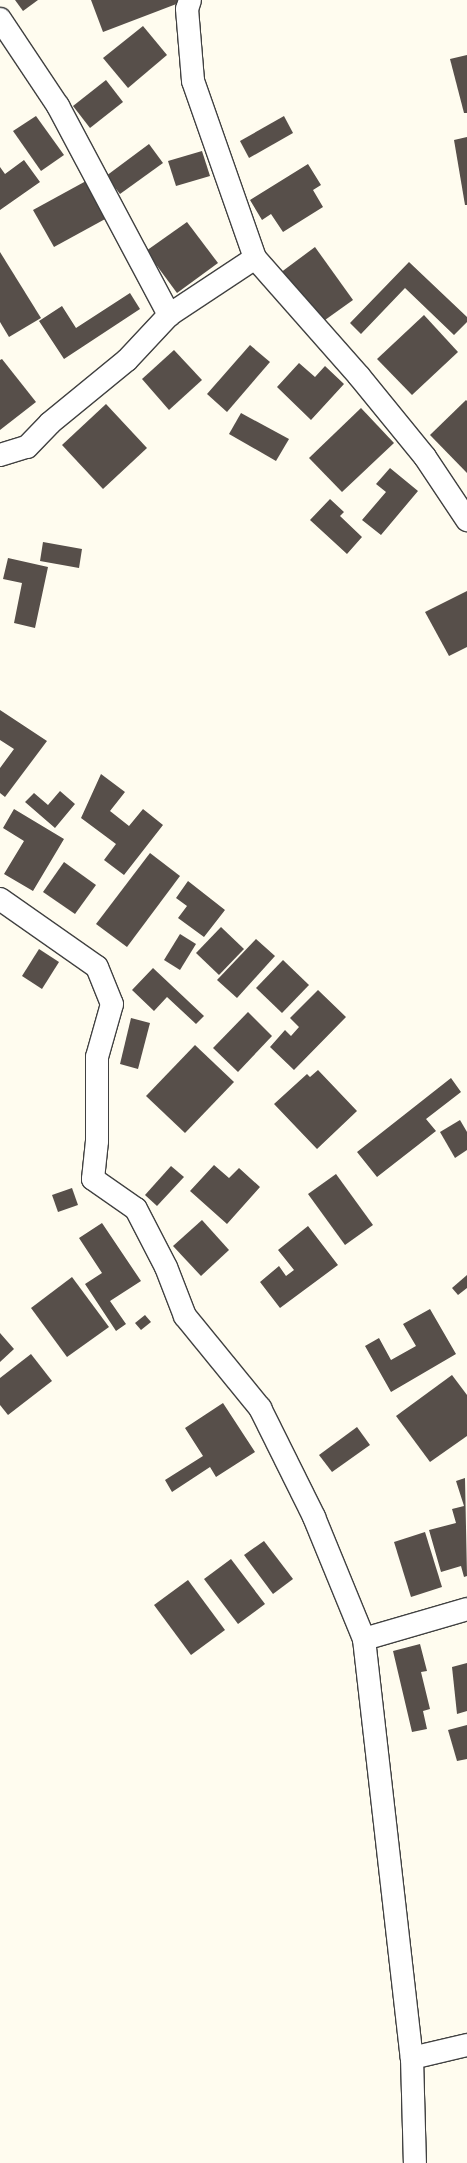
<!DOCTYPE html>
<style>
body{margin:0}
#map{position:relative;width:467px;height:2163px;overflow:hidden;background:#fffcef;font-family:Georgia,serif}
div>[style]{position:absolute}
.building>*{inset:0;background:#574f4a}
.roads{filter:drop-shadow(1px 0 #414141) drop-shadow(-1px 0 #414141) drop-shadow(0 1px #414141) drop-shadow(0 -1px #414141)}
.minor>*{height:22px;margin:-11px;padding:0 11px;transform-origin:11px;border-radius:11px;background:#fff}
span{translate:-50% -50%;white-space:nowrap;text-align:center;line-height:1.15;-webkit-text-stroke:4px #fff;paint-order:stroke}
</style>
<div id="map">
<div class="building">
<div style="clip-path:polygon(15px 0,38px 0,23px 11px)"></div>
<div style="clip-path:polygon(91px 0,178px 0,179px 3px,103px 32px)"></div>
<div style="clip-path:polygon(143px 26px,167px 55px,128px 88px,103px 58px)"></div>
<div style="clip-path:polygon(467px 55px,467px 113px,464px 113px,450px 59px)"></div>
<div style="clip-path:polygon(106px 80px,123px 102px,90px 128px,73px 106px)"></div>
<div style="clip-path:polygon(36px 116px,64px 155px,41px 171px,13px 131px)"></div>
<div style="clip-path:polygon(284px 116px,293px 133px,249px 158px,240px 141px)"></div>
<div style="clip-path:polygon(467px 137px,467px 205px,465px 205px,454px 140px)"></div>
<div style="clip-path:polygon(149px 144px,163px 163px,120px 194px,106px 176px)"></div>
<div style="clip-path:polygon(202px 151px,210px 176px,176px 186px,168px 161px)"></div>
<div style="clip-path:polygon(24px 160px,40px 182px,0 210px,0 167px,5px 174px)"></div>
<div style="clip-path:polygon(308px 164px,321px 185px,313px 190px,323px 207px,283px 232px,271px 214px,262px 220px,250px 200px)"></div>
<div style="clip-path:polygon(86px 181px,107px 218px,54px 247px,33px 210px)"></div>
<div style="clip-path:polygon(187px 222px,218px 263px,177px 293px,146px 251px)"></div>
<div style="clip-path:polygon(315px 247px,353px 300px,318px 325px,280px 273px)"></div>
<div style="clip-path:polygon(0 252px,41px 318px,9px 337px,0 322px)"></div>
<div style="clip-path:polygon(409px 262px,467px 317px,467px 322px,454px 335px,405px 288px,361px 334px,350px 323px)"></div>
<div style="clip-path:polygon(130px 293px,140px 309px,64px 359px,39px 321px,62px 306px,76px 328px)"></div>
<div style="clip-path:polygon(424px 315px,458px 352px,412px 395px,377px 359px)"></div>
<div style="clip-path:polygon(250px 345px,270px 362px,227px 412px,207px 394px)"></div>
<div style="clip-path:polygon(174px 350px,202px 380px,169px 410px,142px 379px)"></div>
<div style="clip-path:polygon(2px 359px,36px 402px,0 430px,0 360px)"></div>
<div style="clip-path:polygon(299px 363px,315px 377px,325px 366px,344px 384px,311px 420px,277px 387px)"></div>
<div style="clip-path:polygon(466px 400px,467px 401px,467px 473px,430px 435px)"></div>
<div style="clip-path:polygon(106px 404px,147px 448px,103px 489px,62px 445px)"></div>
<div style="clip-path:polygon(361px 408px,394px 443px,342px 492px,309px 458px)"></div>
<div style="clip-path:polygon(241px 413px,289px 439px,276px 461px,229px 434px)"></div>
<div style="clip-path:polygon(390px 468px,418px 491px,381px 535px,362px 520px,386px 492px,376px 484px)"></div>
<div style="clip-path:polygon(330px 499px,344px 512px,340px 516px,362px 537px,347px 554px,310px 520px)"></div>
<div style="clip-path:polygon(43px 542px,82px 549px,79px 568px,40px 561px)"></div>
<div style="clip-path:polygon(8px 558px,48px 567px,35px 628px,14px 623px,22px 583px,3px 579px)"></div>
<div style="clip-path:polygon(467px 591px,467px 647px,449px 656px,425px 612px)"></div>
<div style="clip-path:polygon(0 710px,47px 741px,5px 797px,0 793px,0 768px,14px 749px,0 740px)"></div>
<div style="clip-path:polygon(101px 774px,125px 792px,110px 811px,129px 826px,143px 809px,163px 825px,124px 875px,104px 860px,116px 844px,81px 818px)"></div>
<div style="clip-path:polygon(60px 791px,75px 804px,55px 828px,25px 802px,34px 793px,48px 805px)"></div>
<div style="clip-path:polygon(14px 809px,64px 839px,33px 891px,4px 874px,24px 841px,3px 828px)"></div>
<div style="clip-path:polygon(150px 853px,180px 876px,127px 947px,96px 924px)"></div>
<div style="clip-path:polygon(64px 862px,96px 885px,75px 914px,43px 892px)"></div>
<div style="clip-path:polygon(188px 881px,225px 910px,204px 937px,178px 918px,187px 906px,176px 898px)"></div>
<div style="clip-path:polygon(221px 927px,244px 949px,219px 975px,196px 953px)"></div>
<div style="clip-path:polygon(180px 934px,196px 944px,180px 970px,164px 960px)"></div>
<div style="clip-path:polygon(256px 939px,275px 956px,237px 998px,217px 980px)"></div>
<div style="clip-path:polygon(39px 949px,59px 962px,42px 989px,22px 976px)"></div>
<div style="clip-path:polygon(283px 960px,309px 985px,282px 1013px,256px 988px)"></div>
<div style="clip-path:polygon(153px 968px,204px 1016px,196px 1024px,167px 997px,154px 1011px,132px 990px)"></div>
<div style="clip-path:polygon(318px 990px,346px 1017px,294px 1070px,270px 1047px,285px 1030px,291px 1036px,299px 1027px,290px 1018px)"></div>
<div style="clip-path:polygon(248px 1012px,272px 1036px,238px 1072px,213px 1048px)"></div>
<div style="clip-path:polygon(131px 1018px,150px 1023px,138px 1069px,120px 1064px)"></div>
<div style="clip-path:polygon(195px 1045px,234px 1082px,185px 1133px,146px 1096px)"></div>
<div style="clip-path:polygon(318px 1070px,357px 1111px,317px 1149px,274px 1104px,307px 1074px,310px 1077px)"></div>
<div style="clip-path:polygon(451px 1078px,461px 1092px,426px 1119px,436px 1131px,377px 1177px,357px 1152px)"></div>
<div style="clip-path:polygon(460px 1120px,467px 1132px,467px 1150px,455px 1158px,440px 1132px)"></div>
<div style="clip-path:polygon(214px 1165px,229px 1178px,239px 1168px,260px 1187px,227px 1224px,190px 1191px)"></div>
<div style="clip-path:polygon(171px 1166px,184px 1177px,157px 1206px,145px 1195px)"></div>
<div style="clip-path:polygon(336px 1174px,373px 1225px,345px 1245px,308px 1194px)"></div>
<div style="clip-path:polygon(72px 1188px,78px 1205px,58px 1212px,52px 1195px)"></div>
<div style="clip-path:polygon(202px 1220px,229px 1250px,201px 1276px,173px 1246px)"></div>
<div style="clip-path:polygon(102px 1223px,141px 1281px,110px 1301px,126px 1324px,116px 1331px,85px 1284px,102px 1273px,79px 1238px)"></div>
<div style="clip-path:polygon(308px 1226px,338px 1265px,280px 1308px,260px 1282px,279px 1266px,286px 1276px,294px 1270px,278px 1250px)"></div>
<div style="clip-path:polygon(467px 1275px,467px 1288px,458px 1295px,452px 1288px)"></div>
<div style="clip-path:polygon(72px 1277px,109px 1327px,67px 1357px,31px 1308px)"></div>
<div style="clip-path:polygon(430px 1309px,456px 1354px,391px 1392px,365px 1346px,379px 1338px,391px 1360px,416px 1346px,403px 1324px)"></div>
<div style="clip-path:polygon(145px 1315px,151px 1322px,141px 1330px,135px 1323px)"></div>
<div style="clip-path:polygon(0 1333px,14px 1349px,0 1362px)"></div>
<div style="clip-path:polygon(31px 1354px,52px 1381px,8px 1415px,0 1405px,0 1378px)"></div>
<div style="clip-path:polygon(452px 1375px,467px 1395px,467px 1436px,430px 1462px,396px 1416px)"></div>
<div style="clip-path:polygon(223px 1403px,255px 1452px,216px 1477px,210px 1467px,172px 1492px,165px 1480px,203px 1456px,185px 1428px)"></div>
<div style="clip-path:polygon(357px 1427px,370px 1445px,332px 1472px,319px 1455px)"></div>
<div style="clip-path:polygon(465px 1478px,467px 1576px,464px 1577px,461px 1566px,441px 1572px,429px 1530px,456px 1523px,452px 1509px,464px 1506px,456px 1481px)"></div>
<div style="clip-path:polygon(425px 1532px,442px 1587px,411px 1597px,394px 1542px)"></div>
<div style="clip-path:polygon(264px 1541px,293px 1579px,273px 1594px,244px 1555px)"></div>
<div style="clip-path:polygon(231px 1559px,265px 1604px,238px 1624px,204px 1579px)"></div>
<div style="clip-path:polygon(188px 1580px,225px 1630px,191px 1655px,154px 1605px)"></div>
<div style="clip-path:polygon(420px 1644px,427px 1671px,421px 1672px,430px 1709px,423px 1711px,427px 1729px,412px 1732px,393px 1651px)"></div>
<div style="clip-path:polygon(467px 1663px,467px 1711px,457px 1714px,452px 1667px)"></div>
<div style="clip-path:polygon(467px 1725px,467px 1759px,457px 1761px,448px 1730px)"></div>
</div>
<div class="roads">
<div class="minor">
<div style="left:190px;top:0;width:9px;rotate:108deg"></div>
<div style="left:187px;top:9px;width:72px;rotate:85.2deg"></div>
<div style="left:193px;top:81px;width:188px;rotate:70.7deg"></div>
<div style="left:255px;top:258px;width:157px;rotate:48.6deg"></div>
<div style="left:359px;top:376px;width:104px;rotate:50.8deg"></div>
<div style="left:425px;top:457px;width:76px;rotate:56.3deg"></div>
<div style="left:0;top:19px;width:105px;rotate:56.3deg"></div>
<div style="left:58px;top:106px;width:237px;rotate:62deg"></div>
<div style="left:0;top:455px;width:28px;rotate:-17deg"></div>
<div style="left:27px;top:447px;width:33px;rotate:-46deg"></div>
<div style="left:50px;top:423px;width:99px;rotate:-39.3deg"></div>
<div style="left:127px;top:360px;width:62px;rotate:-47deg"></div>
<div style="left:169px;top:315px;width:103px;rotate:-33.5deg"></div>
<div style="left:0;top:899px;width:118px;rotate:35deg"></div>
<div style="left:97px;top:967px;width:40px;rotate:68deg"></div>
<div style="left:112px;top:1004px;width:55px;rotate:105.8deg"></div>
<div style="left:97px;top:1057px;width:84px;rotate:90deg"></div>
<div style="left:97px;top:1141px;width:38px;rotate:96deg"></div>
<div style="left:93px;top:1179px;width:52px;rotate:34.9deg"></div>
<div style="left:136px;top:1209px;width:65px;rotate:62.7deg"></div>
<div style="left:166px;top:1267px;width:53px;rotate:68.8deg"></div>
<div style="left:185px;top:1316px;width:119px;rotate:50.8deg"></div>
<div style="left:260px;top:1408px;width:122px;rotate:63.6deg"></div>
<div style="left:314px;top:1517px;width:132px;rotate:67.7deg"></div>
<div style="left:364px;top:1639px;width:422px;rotate:83.5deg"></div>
<div style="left:412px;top:2058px;width:105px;rotate:88.4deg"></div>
<div style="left:364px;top:1639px;width:107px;rotate:-16.2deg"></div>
<div style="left:412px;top:2058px;width:57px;rotate:-13.3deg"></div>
</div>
</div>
</div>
